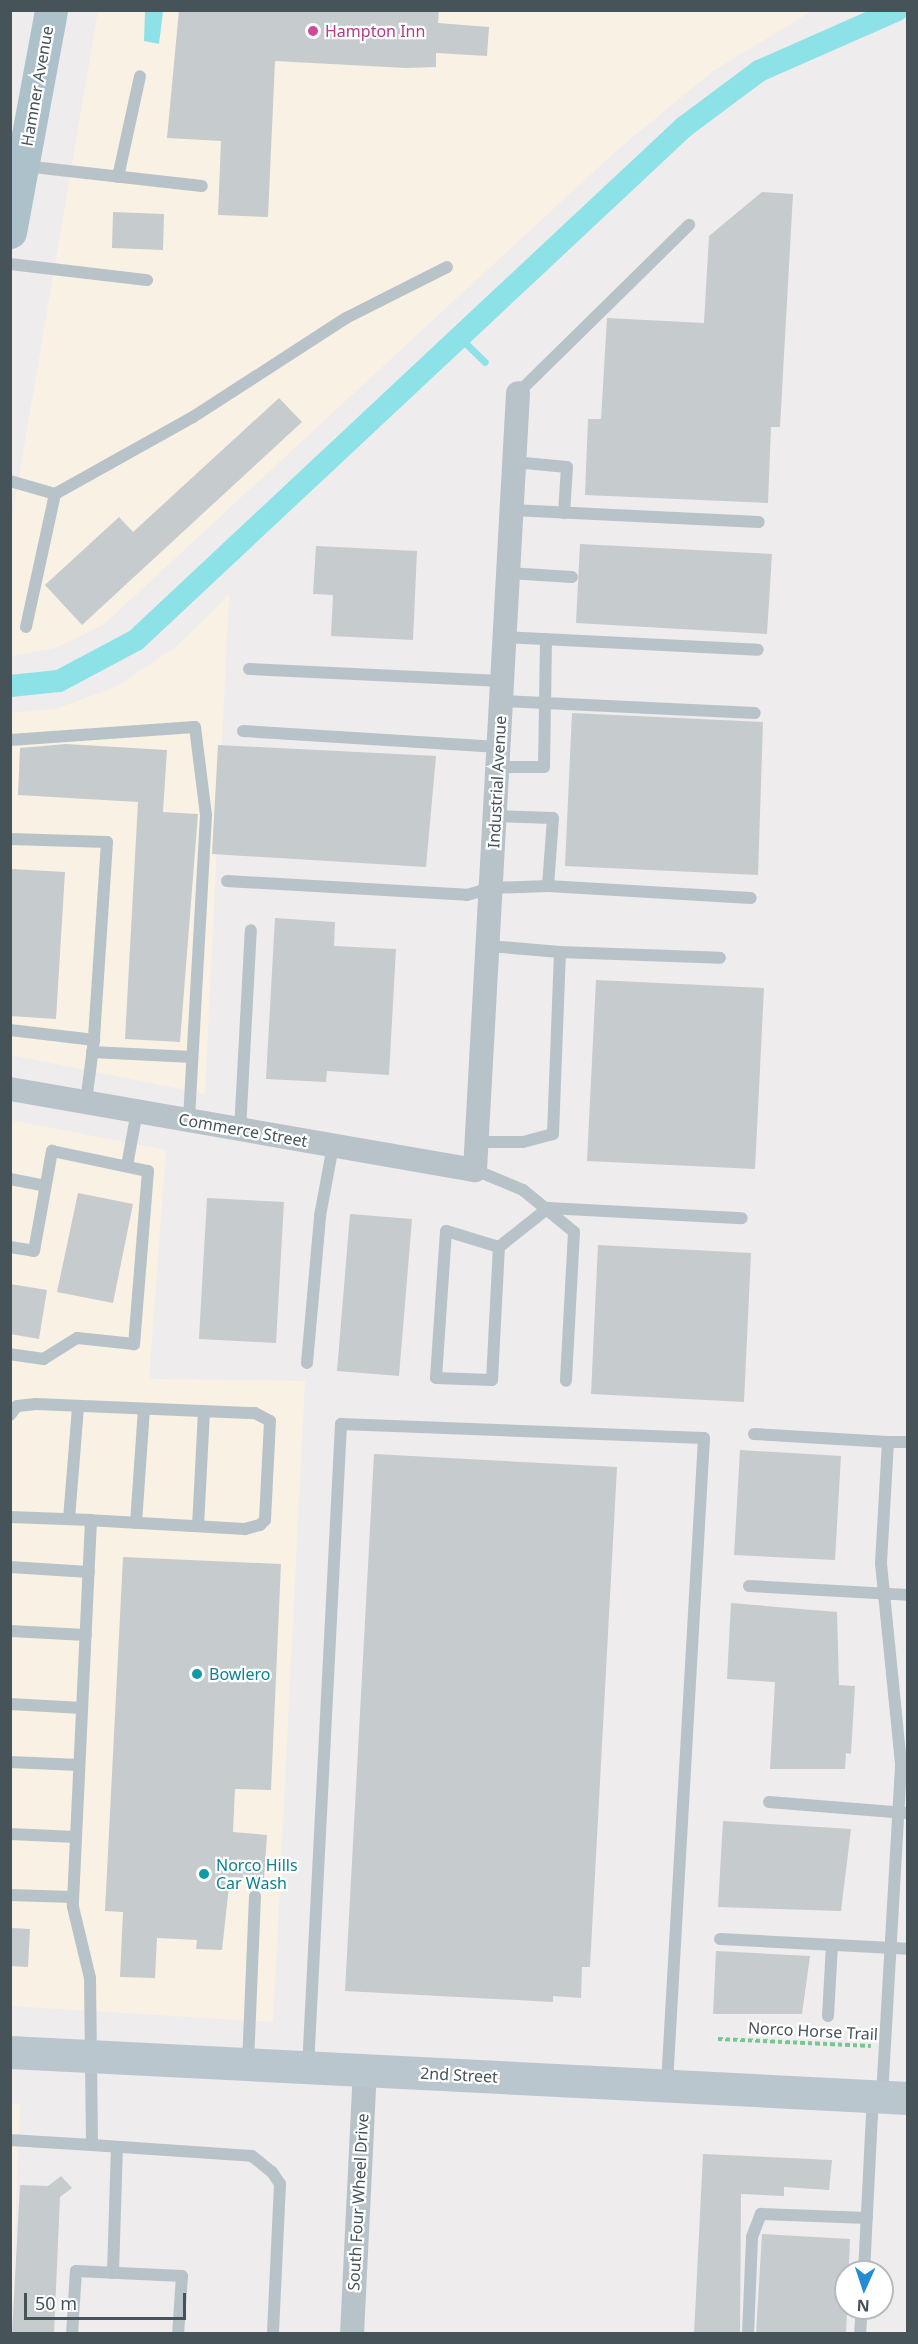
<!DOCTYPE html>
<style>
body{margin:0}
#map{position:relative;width:918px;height:2344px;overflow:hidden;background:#efeced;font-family:"Noto Sans",sans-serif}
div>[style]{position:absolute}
.commercial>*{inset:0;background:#faf1e5}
.water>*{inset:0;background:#8ce2e6}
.stream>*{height:7px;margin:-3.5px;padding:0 3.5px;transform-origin:3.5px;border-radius:3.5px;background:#8ce2e6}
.canal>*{height:22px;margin:-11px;padding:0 11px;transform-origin:11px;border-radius:11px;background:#8ce2e6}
.building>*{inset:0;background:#c6cbce}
.path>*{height:4px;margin-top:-2px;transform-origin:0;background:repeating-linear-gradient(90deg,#76c792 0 4.5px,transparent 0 7.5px)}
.lane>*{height:12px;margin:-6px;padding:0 6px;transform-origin:6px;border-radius:6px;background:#b8c3c9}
.street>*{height:24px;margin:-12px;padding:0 12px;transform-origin:12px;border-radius:12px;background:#b8c3c9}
.secondary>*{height:33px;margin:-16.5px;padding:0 16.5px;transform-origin:16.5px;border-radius:16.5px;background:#b9c6ce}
.primary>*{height:33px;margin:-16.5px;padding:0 16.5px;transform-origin:16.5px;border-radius:16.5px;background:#adc1ca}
.dots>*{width:16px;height:16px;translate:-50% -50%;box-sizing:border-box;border:3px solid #fff;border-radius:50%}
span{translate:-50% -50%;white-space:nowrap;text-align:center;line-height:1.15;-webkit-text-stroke:4.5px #fff;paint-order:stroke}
.hotel-label{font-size:16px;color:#b23c85}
.left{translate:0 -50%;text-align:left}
.street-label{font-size:16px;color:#465359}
.culture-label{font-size:16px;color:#0d838f}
.frame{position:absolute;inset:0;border:12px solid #465359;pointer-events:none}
.north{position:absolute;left:834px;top:2260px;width:60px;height:60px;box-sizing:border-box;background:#fff;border:2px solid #b5babd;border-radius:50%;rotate:183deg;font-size:16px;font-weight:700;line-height:24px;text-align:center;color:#465359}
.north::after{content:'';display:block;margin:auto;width:21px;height:27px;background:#238cd3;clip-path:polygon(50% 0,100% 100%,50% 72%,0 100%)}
.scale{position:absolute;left:24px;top:2293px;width:162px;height:27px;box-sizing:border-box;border:3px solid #465359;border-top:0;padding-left:8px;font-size:18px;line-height:21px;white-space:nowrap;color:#465359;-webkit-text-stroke:4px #fff;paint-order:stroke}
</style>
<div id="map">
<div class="commercial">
<div style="clip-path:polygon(98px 11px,812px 11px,713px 71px,617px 150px,103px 625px,55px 648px,11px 656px,11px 524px)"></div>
<div style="clip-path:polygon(229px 595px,205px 1094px,11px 1055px,10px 713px,55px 709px,116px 687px,177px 646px)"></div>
<div style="clip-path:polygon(10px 1120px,166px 1150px,149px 1379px,305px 1381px,273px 2022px,11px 2006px)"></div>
<div style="clip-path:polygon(10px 2103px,20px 2104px,11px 2330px)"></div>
</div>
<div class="water">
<div style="clip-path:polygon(145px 11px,163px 12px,159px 44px,144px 41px)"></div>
</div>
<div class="stream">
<div style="left:458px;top:336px;width:37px;rotate:44deg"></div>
</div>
<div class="canal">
<div style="left:10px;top:686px;width:49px;rotate:-5.8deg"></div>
<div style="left:59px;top:681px;width:87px;rotate:-28deg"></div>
<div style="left:136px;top:640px;width:751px;rotate:-43.11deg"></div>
<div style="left:684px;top:127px;width:94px;rotate:-36.7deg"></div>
<div style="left:759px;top:71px;width:151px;rotate:-23.8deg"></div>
</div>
<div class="building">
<div style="clip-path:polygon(179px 10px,439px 10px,438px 23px,489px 27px,487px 56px,436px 53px,436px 67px,406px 68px,275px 61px,268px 217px,218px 215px,221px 141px,167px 138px)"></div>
<div style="clip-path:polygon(762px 192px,793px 194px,780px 427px,771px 427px,768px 503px,585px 495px,588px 419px,601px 419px,607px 318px,704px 323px,709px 236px)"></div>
<div style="clip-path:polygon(113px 212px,164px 214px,163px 250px,112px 248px)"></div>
<div style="clip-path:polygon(279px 398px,302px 422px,82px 625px,45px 585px,119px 517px,133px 532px)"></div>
<div style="clip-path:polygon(580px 544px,772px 554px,767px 634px,576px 623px)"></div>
<div style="clip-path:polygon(316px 546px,417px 551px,413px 640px,331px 636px,333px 595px,313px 594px)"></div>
<div style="clip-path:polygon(572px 713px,763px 722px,758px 875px,565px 866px)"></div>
<div style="clip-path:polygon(66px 744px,167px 750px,163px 812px,198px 814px,180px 1042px,125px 1039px,138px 802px,18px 795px,20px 748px)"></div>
<div style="clip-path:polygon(218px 745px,436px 756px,426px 867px,212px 854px)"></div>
<div style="clip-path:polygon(12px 869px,65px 872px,56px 1019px,10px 1016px)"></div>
<div style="clip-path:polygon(275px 918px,335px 922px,334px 946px,396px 949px,389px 1075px,327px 1071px,326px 1082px,266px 1079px)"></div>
<div style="clip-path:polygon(596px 980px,764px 988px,755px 1169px,587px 1161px)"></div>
<div style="clip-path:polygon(78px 1193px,133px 1204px,113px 1303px,57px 1292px)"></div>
<div style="clip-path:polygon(207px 1198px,284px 1202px,276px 1343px,199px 1339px)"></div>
<div style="clip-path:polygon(350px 1214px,412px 1219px,399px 1376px,337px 1371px)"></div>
<div style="clip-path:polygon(598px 1245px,751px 1253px,744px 1402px,591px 1394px)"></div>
<div style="clip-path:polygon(10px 1284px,47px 1290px,39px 1339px,10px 1334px)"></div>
<div style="clip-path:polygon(740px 1450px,841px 1456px,835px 1560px,734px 1555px)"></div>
<div style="clip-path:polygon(374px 1454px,617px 1467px,590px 1967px,582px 1967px,581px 1998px,553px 1996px,553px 2002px,345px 1991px)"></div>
<div style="clip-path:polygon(123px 1557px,281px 1564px,271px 1790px,235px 1789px,233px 1832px,267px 1835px,264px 1879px,230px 1877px,222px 1950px,196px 1949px,197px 1940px,157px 1938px,155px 1978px,120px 1977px,123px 1912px,105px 1911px)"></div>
<div style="clip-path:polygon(731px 1603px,837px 1612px,839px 1685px,855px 1686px,851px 1754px,846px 1753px,845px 1769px,770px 1769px,775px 1682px,727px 1679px)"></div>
<div style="clip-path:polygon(723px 1821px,851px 1829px,841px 1911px,718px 1907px)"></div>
<div style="clip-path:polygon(10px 1928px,30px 1929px,28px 1967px,10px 1966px)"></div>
<div style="clip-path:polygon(716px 1951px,810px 1956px,802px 2014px,713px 2014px)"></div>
<div style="clip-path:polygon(703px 2154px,832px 2160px,829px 2190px,784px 2187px,784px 2196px,741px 2194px,740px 2334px,694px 2334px)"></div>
<div style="clip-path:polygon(61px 2176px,72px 2188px,60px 2197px,54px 2334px,12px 2334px,20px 2185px,48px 2186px)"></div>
<div style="clip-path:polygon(762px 2234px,850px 2239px,846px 2334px,756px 2334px)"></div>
</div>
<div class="path">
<div style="left:718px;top:2039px;width:153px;rotate:2.6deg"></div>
</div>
<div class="lane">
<div style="left:24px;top:166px;width:179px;rotate:6.4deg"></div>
<div style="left:118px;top:177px;width:103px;rotate:-77.7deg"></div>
<div style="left:10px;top:264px;width:138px;rotate:6.7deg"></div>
<div style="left:518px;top:393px;width:240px;rotate:-44.5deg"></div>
<div style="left:514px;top:462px;width:53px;rotate:5.4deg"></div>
<div style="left:567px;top:467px;width:46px;rotate:93.7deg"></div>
<div style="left:10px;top:481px;width:47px;rotate:16.1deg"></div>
<div style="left:55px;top:494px;width:158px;rotate:-29.2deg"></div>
<div style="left:193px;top:417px;width:182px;rotate:-32.9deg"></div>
<div style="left:346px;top:318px;width:113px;rotate:-26.8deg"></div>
<div style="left:512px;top:510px;width:247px;rotate:2.8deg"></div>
<div style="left:508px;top:573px;width:64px;rotate:3.6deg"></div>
<div style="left:26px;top:627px;width:136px;rotate:-77.7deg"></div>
<div style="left:505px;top:637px;width:253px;rotate:2.9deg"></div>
<div style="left:249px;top:669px;width:253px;rotate:2.7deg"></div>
<div style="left:501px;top:701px;width:254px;rotate:2.7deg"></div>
<div style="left:243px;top:731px;width:256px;rotate:3.6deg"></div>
<div style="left:10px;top:740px;width:185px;rotate:-4deg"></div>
<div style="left:195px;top:727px;width:89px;rotate:82.9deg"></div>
<div style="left:206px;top:815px;width:305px;rotate:93.2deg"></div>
<div style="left:498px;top:767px;width:46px"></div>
<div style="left:544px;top:767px;width:128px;rotate:-89.1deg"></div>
<div style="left:10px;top:839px;width:97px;rotate:1.8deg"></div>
<div style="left:107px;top:842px;width:198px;rotate:93.8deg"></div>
<div style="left:227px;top:881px;width:240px;rotate:3.3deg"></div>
<div style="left:467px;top:895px;width:25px;rotate:-16deg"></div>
<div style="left:491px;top:888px;width:57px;rotate:-2deg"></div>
<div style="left:548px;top:886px;width:68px;rotate:-85.8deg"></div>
<div style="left:553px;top:818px;width:58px;rotate:-178deg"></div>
<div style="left:548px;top:886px;width:203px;rotate:3.4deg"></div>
<div style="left:560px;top:952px;width:160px;rotate:2.1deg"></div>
<div style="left:10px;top:1030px;width:85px;rotate:6.8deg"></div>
<div style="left:94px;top:1040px;width:63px;rotate:97.4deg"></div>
<div style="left:92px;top:1052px;width:100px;rotate:2.9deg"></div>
<div style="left:240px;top:1130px;width:200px;rotate:-86.9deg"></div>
<div style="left:477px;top:1142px;width:46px"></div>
<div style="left:523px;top:1142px;width:31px;rotate:-15deg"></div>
<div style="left:553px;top:1134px;width:182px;rotate:-87.8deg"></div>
<div style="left:560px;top:952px;width:72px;rotate:-175.2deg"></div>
<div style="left:127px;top:1166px;width:56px;rotate:-79.7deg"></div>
<div style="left:475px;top:1170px;width:52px;rotate:22.6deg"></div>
<div style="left:523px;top:1190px;width:66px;rotate:39.5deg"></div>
<div style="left:574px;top:1232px;width:149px;rotate:93.1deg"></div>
<div style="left:10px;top:1179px;width:36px;rotate:11deg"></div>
<div style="left:10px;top:1247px;width:24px;rotate:9deg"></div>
<div style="left:34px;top:1251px;width:102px;rotate:-79.8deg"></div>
<div style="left:52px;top:1151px;width:98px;rotate:11.8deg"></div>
<div style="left:148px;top:1171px;width:174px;rotate:94.6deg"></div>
<div style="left:134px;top:1344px;width:57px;rotate:-174deg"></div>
<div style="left:77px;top:1338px;width:39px;rotate:148deg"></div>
<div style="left:44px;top:1359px;width:34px;rotate:-172deg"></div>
<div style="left:499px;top:1247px;width:55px;rotate:-163.2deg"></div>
<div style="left:446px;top:1231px;width:147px;rotate:93.9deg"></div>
<div style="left:436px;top:1378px;width:56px;rotate:2deg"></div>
<div style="left:492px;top:1380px;width:133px;rotate:-87deg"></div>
<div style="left:499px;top:1247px;width:63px;rotate:-38.5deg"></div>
<div style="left:548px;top:1208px;width:194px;rotate:3deg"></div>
<div style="left:307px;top:1363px;width:148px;rotate:-84.9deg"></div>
<div style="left:320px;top:1216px;width:71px;rotate:-79.5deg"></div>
<div style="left:10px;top:1415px;width:11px;rotate:-52deg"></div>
<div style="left:17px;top:1406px;width:19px;rotate:-6deg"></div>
<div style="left:36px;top:1404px;width:219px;rotate:2.4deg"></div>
<div style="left:255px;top:1413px;width:17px;rotate:28deg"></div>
<div style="left:270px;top:1421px;width:99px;rotate:92.9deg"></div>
<div style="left:265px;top:1520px;width:7px;rotate:135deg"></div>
<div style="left:260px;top:1525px;width:16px;rotate:165deg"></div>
<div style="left:245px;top:1529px;width:154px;rotate:-176.7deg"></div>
<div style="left:754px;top:1434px;width:134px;rotate:3.4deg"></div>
<div style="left:10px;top:1517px;width:81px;rotate:2.1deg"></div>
<div style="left:91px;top:1520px;width:387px;rotate:92.7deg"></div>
<div style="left:73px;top:1907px;width:73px;rotate:76.5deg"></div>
<div style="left:90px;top:1978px;width:167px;rotate:89.3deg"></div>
<div style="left:92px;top:2145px;width:160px;rotate:3.9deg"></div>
<div style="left:252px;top:2156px;width:26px;rotate:39deg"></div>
<div style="left:272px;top:2172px;width:14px;rotate:56deg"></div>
<div style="left:280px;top:2184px;width:150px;rotate:92.7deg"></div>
<div style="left:69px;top:1519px;width:113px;rotate:-85.4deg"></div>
<div style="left:136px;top:1523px;width:114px;rotate:-86deg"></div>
<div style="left:198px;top:1526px;width:115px;rotate:-87deg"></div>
<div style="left:10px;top:1567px;width:79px;rotate:3.6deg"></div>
<div style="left:749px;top:1586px;width:159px;rotate:3.2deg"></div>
<div style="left:10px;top:1631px;width:76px;rotate:3deg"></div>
<div style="left:10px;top:1704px;width:72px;rotate:3.2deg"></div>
<div style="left:10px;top:1762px;width:69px;rotate:2.5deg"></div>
<div style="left:769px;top:1802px;width:137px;rotate:4.6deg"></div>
<div style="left:10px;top:1834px;width:66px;rotate:2.6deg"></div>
<div style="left:10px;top:1895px;width:63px;rotate:1.8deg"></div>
<div style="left:720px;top:1939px;width:188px;rotate:3deg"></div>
<div style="left:828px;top:2016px;width:71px;rotate:-86.8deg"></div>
<div style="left:248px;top:2063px;width:167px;rotate:-87.6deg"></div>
<div style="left:308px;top:2067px;width:644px;rotate:-87.06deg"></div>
<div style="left:341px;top:1424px;width:363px;rotate:2.2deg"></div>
<div style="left:704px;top:1438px;width:647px;rotate:93.28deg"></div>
<div style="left:882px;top:2096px;width:333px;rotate:-86.7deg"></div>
<div style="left:901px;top:1764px;width:202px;rotate:-95.7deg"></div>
<div style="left:881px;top:1563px;width:121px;rotate:-86.7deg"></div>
<div style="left:888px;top:1442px;width:20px"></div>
<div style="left:10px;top:2140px;width:82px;rotate:3.5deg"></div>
<div style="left:864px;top:2272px;width:176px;rotate:-87.1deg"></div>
<div style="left:113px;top:2273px;width:126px;rotate:-88.2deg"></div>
<div style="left:72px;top:2334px;width:63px;rotate:-86.4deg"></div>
<div style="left:76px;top:2271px;width:106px;rotate:2.7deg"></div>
<div style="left:182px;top:2276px;width:58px;rotate:93.9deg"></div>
<div style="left:748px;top:2334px;width:97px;rotate:-87.6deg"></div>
<div style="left:752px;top:2237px;width:25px;rotate:-69deg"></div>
<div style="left:761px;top:2214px;width:106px;rotate:2.2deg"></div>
<div style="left:860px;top:2334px;width:26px;rotate:-86deg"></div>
</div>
<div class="street">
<div style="left:10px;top:1089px;width:472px;rotate:9.9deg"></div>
<div style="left:475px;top:1170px;width:778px;rotate:-86.83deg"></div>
<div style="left:352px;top:2334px;width:264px;rotate:-87.2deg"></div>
</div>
<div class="secondary">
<div style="left:10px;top:2052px;width:899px;rotate:2.93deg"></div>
</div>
<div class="primary">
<div style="left:10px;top:232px;width:226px;rotate:-79.5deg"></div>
</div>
<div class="dots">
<div style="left:313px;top:31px;background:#d1479c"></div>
<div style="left:197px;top:1674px;background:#0f9aa8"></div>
<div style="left:204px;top:1874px;background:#0f9aa8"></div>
</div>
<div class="hotel-label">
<span class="left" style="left:325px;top:31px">Hampton Inn</span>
</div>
<div class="street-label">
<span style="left:37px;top:86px;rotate:-80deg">Hamner Avenue</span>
<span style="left:497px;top:782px;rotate:-87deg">Industrial Avenue</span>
<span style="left:243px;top:1130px;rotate:10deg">Commerce Street</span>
<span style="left:813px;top:2031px;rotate:3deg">Norco Horse Trail</span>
<span style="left:459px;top:2075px;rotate:3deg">2nd Street</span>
<span style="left:358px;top:2202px;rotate:-87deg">South Four Wheel Drive</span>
</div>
<div class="culture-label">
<span class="left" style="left:209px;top:1674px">Bowlero</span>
<span class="left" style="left:216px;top:1874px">Norco Hills<br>Car Wash</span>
</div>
<div class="frame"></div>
<div class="north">N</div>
<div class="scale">50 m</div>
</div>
